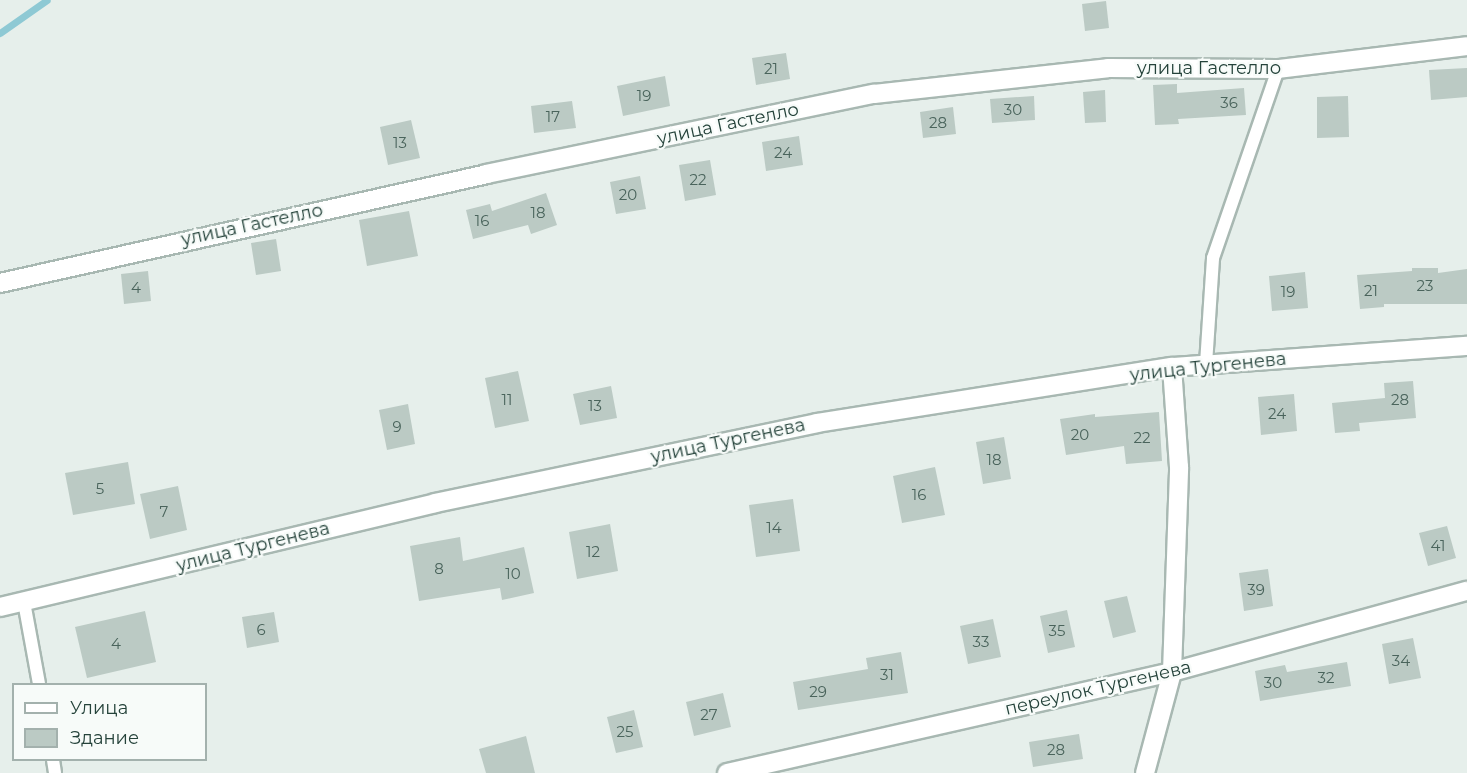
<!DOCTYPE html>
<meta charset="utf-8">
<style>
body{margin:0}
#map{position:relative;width:1467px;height:773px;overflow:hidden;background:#e6efeb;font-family:Montserrat,sans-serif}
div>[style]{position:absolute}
.stream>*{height:7px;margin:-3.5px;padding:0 3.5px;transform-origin:3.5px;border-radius:3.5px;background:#8ec9d4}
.building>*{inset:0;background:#bbcac4}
.roads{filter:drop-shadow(2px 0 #a8b8b2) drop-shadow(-2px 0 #a8b8b2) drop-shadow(0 2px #a8b8b2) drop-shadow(0 -2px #a8b8b2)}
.lane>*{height:12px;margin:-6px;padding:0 6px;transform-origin:6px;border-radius:6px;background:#fff}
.street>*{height:18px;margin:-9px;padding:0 9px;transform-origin:9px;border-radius:9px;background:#fff}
span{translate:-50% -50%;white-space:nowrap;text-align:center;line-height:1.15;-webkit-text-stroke:4.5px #f7fbf9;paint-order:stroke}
.number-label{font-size:15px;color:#4a645c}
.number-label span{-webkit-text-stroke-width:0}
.street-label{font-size:18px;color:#24423a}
.legend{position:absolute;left:12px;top:683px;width:195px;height:78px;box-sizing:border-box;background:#f7fbf9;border:2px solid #a3b1ad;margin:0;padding:8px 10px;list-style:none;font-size:18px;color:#24423a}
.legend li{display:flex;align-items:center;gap:12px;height:30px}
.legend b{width:30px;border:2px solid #a3b1ad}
</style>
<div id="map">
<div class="stream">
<div style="left:0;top:33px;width:57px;rotate:-35.1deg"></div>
</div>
<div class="building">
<div style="clip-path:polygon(1106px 1px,1109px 28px,1085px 31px,1082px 4px)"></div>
<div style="clip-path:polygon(786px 53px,790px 79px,756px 85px,752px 58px)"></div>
<div style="clip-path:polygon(1467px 68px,1467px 97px,1431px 100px,1429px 70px)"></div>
<div style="clip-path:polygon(665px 76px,670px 106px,623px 116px,617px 86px)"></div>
<div style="clip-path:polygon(1177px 84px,1177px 93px,1244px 88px,1246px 115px,1178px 119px,1179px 124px,1155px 125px,1153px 85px)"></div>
<div style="clip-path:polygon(1105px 90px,1106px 122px,1085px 123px,1083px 92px)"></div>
<div style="clip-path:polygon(1034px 96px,1035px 120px,992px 123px,990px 99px)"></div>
<div style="clip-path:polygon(1348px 96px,1349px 137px,1317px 138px,1317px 97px)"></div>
<div style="clip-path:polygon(572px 101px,576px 128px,534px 133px,531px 106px)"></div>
<div style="clip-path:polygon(953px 107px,956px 134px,923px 138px,920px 112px)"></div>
<div style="clip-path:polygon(411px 120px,420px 158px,388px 165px,380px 127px)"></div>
<div style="clip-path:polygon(799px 136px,803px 165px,766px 171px,762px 142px)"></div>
<div style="clip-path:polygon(710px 160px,716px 195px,685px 201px,679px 165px)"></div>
<div style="clip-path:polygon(640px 176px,646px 209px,616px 214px,610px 182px)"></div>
<div style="clip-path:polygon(546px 193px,557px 225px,531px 234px,528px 225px,473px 239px,466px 210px,490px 204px,492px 211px)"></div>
<div style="clip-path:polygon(409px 211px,418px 256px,367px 266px,359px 220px)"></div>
<div style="clip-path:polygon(276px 239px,281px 271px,256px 275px,251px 243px)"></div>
<div style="clip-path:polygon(1412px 268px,1438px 268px,1438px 273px,1467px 269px,1467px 304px,1384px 304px,1384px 307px,1360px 309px,1357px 275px,1412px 271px)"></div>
<div style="clip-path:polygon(148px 271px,151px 301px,124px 304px,121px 274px)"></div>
<div style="clip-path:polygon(1305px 272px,1308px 308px,1272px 311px,1269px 276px)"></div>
<div style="clip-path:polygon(518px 371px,529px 421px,495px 428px,485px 378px)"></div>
<div style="clip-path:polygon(1413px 381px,1416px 418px,1359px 423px,1360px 431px,1335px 433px,1332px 403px,1385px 398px,1384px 383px)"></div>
<div style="clip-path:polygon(611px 386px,617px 418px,580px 425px,573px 394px)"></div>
<div style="clip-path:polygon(1294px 394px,1297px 431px,1261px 435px,1258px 397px)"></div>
<div style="clip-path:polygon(408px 404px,415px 444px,387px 450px,379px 410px)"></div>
<div style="clip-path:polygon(1159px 412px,1162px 461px,1126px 464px,1124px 446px,1066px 455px,1060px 419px,1095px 414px,1095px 417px)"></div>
<div style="clip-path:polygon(1004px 437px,1011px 479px,983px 484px,976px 442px)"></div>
<div style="clip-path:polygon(128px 462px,135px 504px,73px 515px,65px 473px)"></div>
<div style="clip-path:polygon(935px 467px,945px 515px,902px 523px,893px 476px)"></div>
<div style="clip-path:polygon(178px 486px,187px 530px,150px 539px,140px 494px)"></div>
<div style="clip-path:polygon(793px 499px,800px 551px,756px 557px,749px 505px)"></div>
<div style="clip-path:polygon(610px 524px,618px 571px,577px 579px,569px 532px)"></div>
<div style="clip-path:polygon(1447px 526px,1456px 558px,1428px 566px,1419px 533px)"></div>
<div style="clip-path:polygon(460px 537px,463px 561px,524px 547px,534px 593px,502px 600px,500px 588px,419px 601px,410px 546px)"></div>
<div style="clip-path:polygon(1268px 569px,1273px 606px,1244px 611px,1239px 573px)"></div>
<div style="clip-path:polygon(1127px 596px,1136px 632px,1113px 638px,1104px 601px)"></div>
<div style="clip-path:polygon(1067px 610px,1075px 647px,1048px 653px,1040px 616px)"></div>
<div style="clip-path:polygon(145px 611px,156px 662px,87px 678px,75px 627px)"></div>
<div style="clip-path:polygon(274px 612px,279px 642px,247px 648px,242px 617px)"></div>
<div style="clip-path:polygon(993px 619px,1001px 657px,968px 664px,960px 626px)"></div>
<div style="clip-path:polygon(1413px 638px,1421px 678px,1389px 684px,1382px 644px)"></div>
<div style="clip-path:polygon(901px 652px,908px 693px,798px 710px,793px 682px,868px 669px,866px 658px)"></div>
<div style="clip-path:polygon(1347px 662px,1351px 686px,1260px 701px,1255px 671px,1285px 665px,1287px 672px)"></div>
<div style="clip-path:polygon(723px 693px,731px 727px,694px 736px,686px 702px)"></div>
<div style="clip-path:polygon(634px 710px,643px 747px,616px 753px,607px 717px)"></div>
<div style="clip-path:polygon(1079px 734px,1083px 759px,1033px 767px,1029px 742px)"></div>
<div style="clip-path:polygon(526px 736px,535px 773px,486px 773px,479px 749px)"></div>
</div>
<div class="roads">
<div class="lane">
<div style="left:1206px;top:364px;width:106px;rotate:-86.2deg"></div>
<div style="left:1213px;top:258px;width:200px;rotate:-71deg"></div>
<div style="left:24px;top:602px;width:83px;rotate:79.6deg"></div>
<div style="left:53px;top:760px;width:13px;rotate:81deg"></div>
</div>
<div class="street">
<div style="left:0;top:283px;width:498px;rotate:-12.6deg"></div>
<div style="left:486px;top:174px;width:396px;rotate:-11.7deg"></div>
<div style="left:874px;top:94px;width:235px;rotate:-6.3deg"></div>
<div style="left:1108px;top:68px;width:170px;rotate:0.3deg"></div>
<div style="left:1278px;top:69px;width:190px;rotate:-6.9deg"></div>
<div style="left:0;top:607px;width:447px;rotate:-13.4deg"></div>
<div style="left:435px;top:503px;width:390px;rotate:-11.8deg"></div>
<div style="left:817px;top:423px;width:359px;rotate:-9deg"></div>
<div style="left:1172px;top:367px;width:296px;rotate:-4.1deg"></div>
<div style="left:727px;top:773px;width:456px;rotate:-12.8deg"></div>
<div style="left:1172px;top:672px;width:306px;rotate:-15.4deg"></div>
<div style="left:1145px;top:773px;width:105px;rotate:-75deg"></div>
<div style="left:1172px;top:672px;width:205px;rotate:-88deg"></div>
<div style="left:1179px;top:467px;width:100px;rotate:-94deg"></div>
</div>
</div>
<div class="number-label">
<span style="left:771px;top:69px">21</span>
<span style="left:644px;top:96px">19</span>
<span style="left:1229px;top:103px">36</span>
<span style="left:1013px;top:110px">30</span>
<span style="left:553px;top:117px">17</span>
<span style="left:938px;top:123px">28</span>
<span style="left:400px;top:143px">13</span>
<span style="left:783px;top:153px">24</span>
<span style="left:698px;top:180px">22</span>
<span style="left:628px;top:195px">20</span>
<span style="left:538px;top:213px">18</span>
<span style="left:482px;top:221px">16</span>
<span style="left:1425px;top:286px">23</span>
<span style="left:136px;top:288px">4</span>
<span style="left:1371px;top:291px">21</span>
<span style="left:1288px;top:292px">19</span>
<span style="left:507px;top:400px">11</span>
<span style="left:1400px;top:400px">28</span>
<span style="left:595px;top:406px">13</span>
<span style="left:1277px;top:414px">24</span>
<span style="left:397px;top:427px">9</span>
<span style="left:1080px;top:435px">20</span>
<span style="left:1142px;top:438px">22</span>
<span style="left:994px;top:460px">18</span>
<span style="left:100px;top:489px">5</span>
<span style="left:919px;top:495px">16</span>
<span style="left:164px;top:512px">7</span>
<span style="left:774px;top:528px">14</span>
<span style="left:1438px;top:546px">41</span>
<span style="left:593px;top:552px">12</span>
<span style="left:439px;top:569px">8</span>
<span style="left:513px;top:574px">10</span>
<span style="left:1256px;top:590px">39</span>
<span style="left:261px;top:630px">6</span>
<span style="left:1057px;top:631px">35</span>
<span style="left:981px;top:642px">33</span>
<span style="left:116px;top:644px">4</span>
<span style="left:1401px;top:661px">34</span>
<span style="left:887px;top:675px">31</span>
<span style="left:1326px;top:678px">32</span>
<span style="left:1273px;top:683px">30</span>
<span style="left:818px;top:692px">29</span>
<span style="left:709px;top:715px">27</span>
<span style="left:625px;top:732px">25</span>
<span style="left:1056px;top:750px">28</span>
</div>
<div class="street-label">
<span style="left:1209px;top:68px">улица Гастелло</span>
<span style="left:728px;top:124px;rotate:-12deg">улица Гастелло</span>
<span style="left:252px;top:225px;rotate:-12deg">улица Гастелло</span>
<span style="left:1208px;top:367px;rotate:-6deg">улица Тургенева</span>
<span style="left:728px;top:441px;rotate:-12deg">улица Тургенева</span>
<span style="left:253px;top:547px;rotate:-14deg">улица Тургенева</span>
<span style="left:1098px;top:688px;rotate:-13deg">переулок Тургенева</span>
</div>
<ul class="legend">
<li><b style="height:8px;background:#fff"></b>Улица</li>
<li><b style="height:16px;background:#bbcac4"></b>Здание</li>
</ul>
</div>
